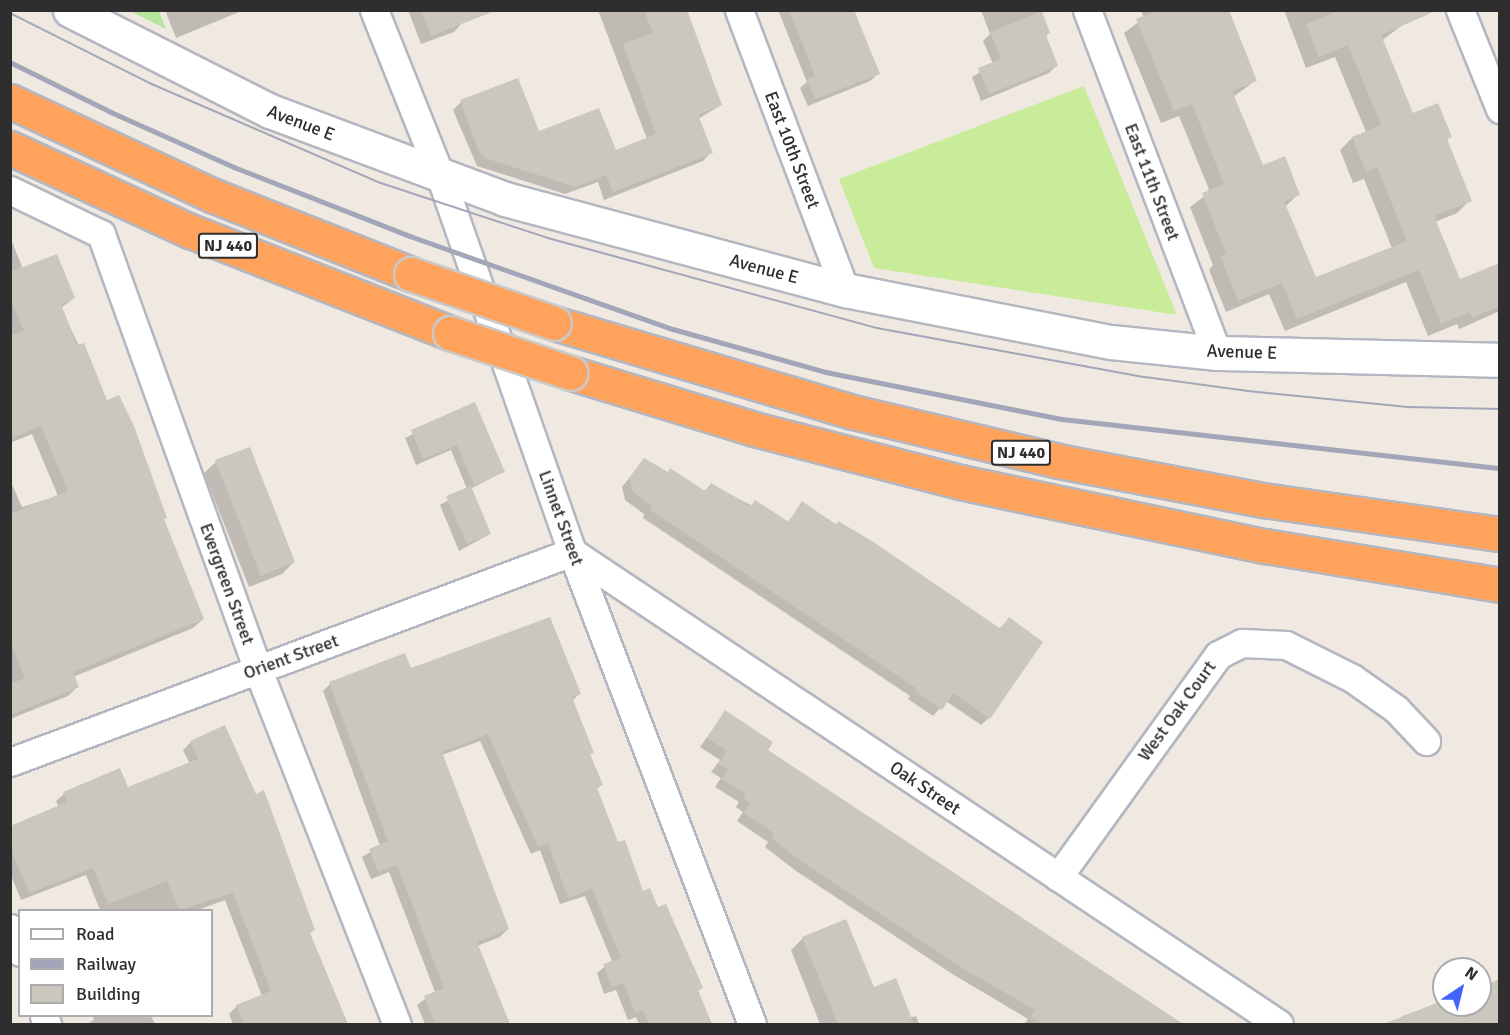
<!DOCTYPE html>
<style>
body{margin:0}
#map{position:relative;width:1510px;height:1035px;overflow:hidden;background:#efe9e1;font-family:Signika,sans-serif}
div>[style]{position:absolute}
.green>*{inset:0;background:#b6e59e}
.pitch>*{inset:0;background:#c9ec9a}
.shadow>*{inset:0;background:#0003}
.building>*{inset:0;background:#cbc7bf}
.roads{filter:drop-shadow(2px 0 #b4b7c1) drop-shadow(-2px 0 #b4b7c1) drop-shadow(0 2px #b4b7c1) drop-shadow(0 -2px #b4b7c1)}
.minor>*{height:27px;margin:-13.5px;padding:0 13.5px;transform-origin:13.5px;border-radius:13.5px;background:#fff}
.secondary>*{height:33px;margin:-16.5px;padding:0 16.5px;transform-origin:16.5px;border-radius:16.5px;background:#fff}
.motorway>*{height:33px;margin:-16.5px;padding:0 16.5px;transform-origin:16.5px;border-radius:16.5px;background:#ffa35c}
.tram>*{height:1.5px;margin:-0.75px;padding:0 0.75px;transform-origin:0.75px;border-radius:0.75px;background:#a3a6b8}
.rail>*{height:4.5px;margin:-2.25px;padding:0 2.25px;transform-origin:2.25px;border-radius:2.25px;background:#a3a6b8}
.bridges{filter:drop-shadow(2px 0 #c9c9c9) drop-shadow(-2px 0 #c9c9c9) drop-shadow(0 2px #c9c9c9) drop-shadow(0 -2px #c9c9c9)}
.motorway-bridge>*{height:33px;margin:-16.5px;padding:0 16.5px;transform-origin:16.5px;border-radius:16.5px;background:#ffa35c}
span{translate:-50% -50%;white-space:nowrap;text-align:center;line-height:1.15;-webkit-text-stroke:4.5px #fff;paint-order:stroke}
.shield-label span{padding:2px 4px;background:#fff;border:2px solid;border-radius:4px;-webkit-text-stroke-width:0}
.shield-label{font-size:16px;color:#2e2e2e;font-weight:700}
.street-label{font-size:18px;color:#2e2e2e}
.frame{position:absolute;inset:0;border:12px solid #2e2e2e;pointer-events:none}
.legend{position:absolute;left:18px;top:909px;width:195px;height:108px;box-sizing:border-box;background:#fff;border:2px solid #ababab;margin:0;padding:8px 10px;list-style:none;font-size:18px;color:#2e2e2e}
.legend li{display:flex;align-items:center;gap:12px;height:30px}
.legend b{width:30px;border:2px solid #ababab}
.north{position:absolute;left:1432px;top:957px;width:60px;height:60px;box-sizing:border-box;background:#fff;border:2px solid #ababab;border-radius:50%;rotate:35deg;font-size:16px;font-weight:700;line-height:24px;text-align:center;color:#2e2e2e}
.north::after{content:'';display:block;margin:auto;width:21px;height:27px;background:#4264fb;clip-path:polygon(50% 0,100% 100%,50% 72%,0 100%)}
</style>
<div id="map">
<div class="green">
<div style="clip-path:polygon(130px 11px,159px 11px,166px 29px)"></div>
</div>
<div class="pitch">
<div style="clip-path:polygon(1084px 86px,1177px 315px,874px 268px,839px 179px)"></div>
</div>
<div class="shadow">
<div style="clip-path:polygon(165px 10px,244px 10px,176px 38px)"></div>
<div style="clip-path:polygon(408px 10px,459px 10px,463px 22px,454px 32px,421px 44px)"></div>
<div style="clip-path:polygon(598px 10px,686px 10px,721px 105px,698px 119px,711px 152px,703px 161px,604px 200px,598px 182px,565px 194px,477px 166px,453px 110px,461px 102px,538px 133px,615px 152px,647px 139px)"></div>
<div style="clip-path:polygon(778px 10px,853px 10px,878px 74px,870px 81px,808px 106px,800px 88px,807px 82px)"></div>
<div style="clip-path:polygon(981px 10px,1040px 10px,1049px 33px,1045px 37px,1056px 66px,1049px 73px,981px 101px,972px 77px,993px 64px,983px 41px,990px 34px)"></div>
<div style="clip-path:polygon(1141px 10px,1228px 10px,1255px 81px,1233px 97px,1262px 167px,1298px 194px,1285px 207px,1315px 279px,1392px 248px,1364px 179px,1353px 183px,1340px 150px,1352px 138px,1366px 132px,1335px 57px,1306px 68px,1284px 10px,1399px 10px,1404px 24px,1381px 41px,1412px 115px,1450px 137px,1446px 141px,1470px 200px,1457px 213px,1435px 222px,1459px 281px,1500px 277px,1500px 311px,1459px 329px,1457px 324px,1428px 336px,1406px 282px,1285px 331px,1269px 294px,1226px 312px,1209px 270px,1213px 265px,1190px 207px,1210px 192px,1179px 116px,1161px 123px,1124px 33px,1144px 18px)"></div>
<div style="clip-path:polygon(10px 237px,23px 269px,74px 298px,61px 308px,162px 521px,203px 619px,193px 628px,73px 677px,77px 687px,68px 696px,10px 719px,10px 480px,22px 507px,58px 496px,32px 434px,10px 443px)"></div>
<div style="clip-path:polygon(474px 404px,503px 472px,470px 489px,490px 534px,459px 551px,440px 505px,467px 489px,451px 450px,416px 465px,405px 438px)"></div>
<div style="clip-path:polygon(644px 460px,703px 492px,711px 485px,787px 523px,803px 503px,999px 629px,1009px 619px,989px 718px,981px 725px,946px 701px,933px 716px,908px 699px,910px 696px,643px 518px,644px 514px,625px 500px,622px 487px)"></div>
<div style="clip-path:polygon(216px 462px,294px 562px,282px 574px,249px 587px,204px 473px)"></div>
<div style="clip-path:polygon(410px 670px,579px 694px,572px 701px,601px 785px,596px 790px,617px 844px,642px 893px,657px 909px,690px 967px,693px 965px,702px 987px,697px 992px,711px 1024px,639px 1024px,636px 1017px,628px 1020px,616px 990px,604px 994px,597px 973px,612px 961px,585px 896px,560px 904px,540px 850px,531px 854px,480px 741px,442px 755px,508px 929px,500px 937px,477px 946px,509px 1024px,425px 1024px,417px 1005px,435px 992px,389px 872px,371px 879px,362px 857px,380px 846px,323px 691px,330px 684px)"></div>
<div style="clip-path:polygon(725px 712px,766px 750px,1183px 1024px,1024px 1024px,1028px 1019px,954px 975px,796px 871px,765px 847px,768px 842px,737px 821px,743px 812px,736px 807px,739px 802px,715px 787px,721px 778px,711px 772px,720px 760px,700px 747px)"></div>
<div style="clip-path:polygon(191px 742px,255px 796px,263px 792px,314px 930px,309px 934px,346px 1024px,233px 1024px,229px 1014px,237px 1006px,262px 996px,225px 900px,198px 910px,100px 910px,86px 875px,21px 900px,10px 873px,10px 827px,59px 808px,56px 801px,64px 794px,127px 789px,190px 764px,183px 750px)"></div>
<div style="clip-path:polygon(803px 938px,910px 1018px,916px 1016px,919px 1024px,820px 1024px,791px 950px)"></div>
<div style="clip-path:polygon(1500px 981px,1500px 1024px,1395px 1024px,1403px 1016px,1444px 1001px,1444px 1005px,1480px 1005px,1480px 988px)"></div>
<div style="clip-path:polygon(92px 1016px,151px 1016px,155px 1024px,87px 1024px,94px 1020px)"></div>
</div>
<div class="building">
<div style="clip-path:polygon(421px 10px,492px 10px,492px 12px,431px 36px)"></div>
<div style="clip-path:polygon(644px 10px,687px 10px,722px 105px,698px 115px,713px 153px,613px 192px,606px 175px,575px 187px,485px 158px,479px 152px,460px 100px,518px 78px,539px 131px,599px 108px,616px 150px,656px 134px,623px 44px,653px 33px)"></div>
<div style="clip-path:polygon(789px 10px,854px 10px,880px 74px,815px 99px,807px 79px,815px 76px)"></div>
<div style="clip-path:polygon(1158px 10px,1229px 10px,1257px 81px,1232px 91px,1263px 165px,1285px 156px,1300px 195px,1284px 201px,1316px 277px,1407px 241px,1377px 167px,1366px 172px,1352px 137px,1381px 125px,1348px 45px,1319px 57px,1306px 24px,1340px 10px,1438px 10px,1381px 35px,1413px 113px,1438px 103px,1452px 137px,1447px 139px,1472px 201px,1434px 216px,1460px 279px,1500px 263px,1500px 306px,1472px 318px,1470px 312px,1441px 324px,1419px 270px,1297px 319px,1282px 283px,1238px 301px,1220px 256px,1226px 254px,1202px 193px,1224px 184px,1192px 104px,1174px 111px,1136px 19px)"></div>
<div style="clip-path:polygon(1042px 11px,1050px 33px,1046px 35px,1058px 66px,989px 94px,978px 68px,1001px 59px,990px 32px)"></div>
<div style="clip-path:polygon(57px 254px,75px 298px,61px 304px,77px 345px,84px 343px,107px 400px,119px 395px,134px 426px,167px 518px,164px 519px,204px 619px,73px 672px,79px 687px,10px 715px,10px 684px,25px 678px,10px 642px,10px 514px,68px 491px,41px 426px,10px 439px,10px 336px,24px 331px,10px 299px,10px 272px)"></div>
<div style="clip-path:polygon(475px 402px,505px 472px,474px 485px,457px 445px,423px 459px,411px 430px)"></div>
<div style="clip-path:polygon(250px 447px,295px 562px,261px 576px,215px 460px)"></div>
<div style="clip-path:polygon(644px 458px,668px 472px,670px 468px,705px 491px,711px 483px,751px 506px,755px 500px,789px 522px,802px 501px,836px 525px,838px 521px,872px 541px,1001px 629px,1009px 617px,1043px 642px,990px 719px,953px 693px,942px 710px,915px 691px,916px 688px,650px 510px,651px 506px,633px 492px,629px 478px)"></div>
<div style="clip-path:polygon(471px 486px,491px 534px,467px 544px,446px 496px)"></div>
<div style="clip-path:polygon(550px 617px,581px 694px,572px 697px,594px 753px,590px 754px,603px 785px,597px 788px,618px 842px,625px 840px,643px 891px,650px 888px,658px 907px,666px 904px,703px 988px,698px 990px,712px 1024px,649px 1024px,643px 1010px,635px 1013px,624px 983px,612px 987px,603px 964px,621px 958px,592px 889px,568px 898px,548px 843px,538px 847px,488px 734px,442px 752px,509px 929px,477px 942px,510px 1024px,435px 1024px,424px 996px,444px 988px,397px 865px,378px 872px,369px 849px,388px 841px,329px 682px,405px 653px,411px 668px)"></div>
<div style="clip-path:polygon(725px 710px,773px 742px,768px 750px,1183px 1024px,1043px 1024px,1031px 1016px,1035px 1010px,962px 968px,804px 863px,772px 839px,775px 834px,744px 813px,750px 803px,743px 798px,746px 794px,722px 779px,728px 770px,718px 764px,727px 751px,707px 738px)"></div>
<div style="clip-path:polygon(225px 725px,256px 794px,264px 790px,315px 930px,310px 933px,348px 1024px,244px 1024px,236px 1005px,271px 991px,233px 893px,179px 910px,167px 881px,108px 904px,93px 868px,29px 893px,10px 847px,10px 826px,67px 802px,63px 792px,120px 768px,128px 787px,198px 759px,190px 741px)"></div>
<div style="clip-path:polygon(846px 919px,874px 987px,896px 978px,914px 1024px,838px 1024px,802px 937px)"></div>
<div style="clip-path:polygon(1500px 979px,1500px 1024px,1384px 1024px,1444px 1000px,1444px 1005px,1480px 1005px,1480px 987px)"></div>
</div>
<div class="roads">
<div class="minor">
<div style="left:374px;top:10px;width:178px;rotate:68.2deg"></div>
<div style="left:440px;top:175px;width:399px;rotate:70.7deg"></div>
<div style="left:572px;top:552px;width:505px;rotate:69.13deg"></div>
<div style="left:739px;top:10px;width:299px;rotate:69.3deg"></div>
<div style="left:1087px;top:10px;width:367px;rotate:69.2deg"></div>
<div style="left:1460px;top:10px;width:107px;rotate:68deg"></div>
<div style="left:10px;top:190px;width:101px;rotate:25.8deg"></div>
<div style="left:101px;top:234px;width:463px;rotate:70.2deg"></div>
<div style="left:258px;top:670px;width:380px;rotate:68.6deg"></div>
<div style="left:10px;top:762px;width:600px;rotate:-20.49deg"></div>
<div style="left:572px;top:552px;width:850px;rotate:33.73deg"></div>
<div style="left:1058px;top:877px;width:274px;rotate:-54.2deg"></div>
<div style="left:1218px;top:655px;width:27px;rotate:-27deg"></div>
<div style="left:1242px;top:643px;width:44px;rotate:2.6deg"></div>
<div style="left:1286px;top:645px;width:74px;rotate:26.6deg"></div>
<div style="left:1352px;top:678px;width:54px;rotate:35.2deg"></div>
<div style="left:1396px;top:709px;width:44px;rotate:46.8deg"></div>
<div style="left:10px;top:928px;width:26px;rotate:67deg"></div>
<div style="left:44px;top:1016px;width:9px;rotate:69deg"></div>
</div>
<div class="secondary">
<div style="left:70px;top:10px;width:224px;rotate:26.8deg"></div>
<div style="left:270px;top:111px;width:251px;rotate:20.5deg"></div>
<div style="left:505px;top:199px;width:352px;rotate:15deg"></div>
<div style="left:845px;top:290px;width:271px;rotate:11.1deg"></div>
<div style="left:1111px;top:342px;width:107px;rotate:5.9deg"></div>
<div style="left:1217px;top:353px;width:283px;rotate:1.4deg"></div>
</div>
<div class="motorway">
<div style="left:10px;top:101px;width:225px;rotate:25deg"></div>
<div style="left:214px;top:196px;width:212px;rotate:21.6deg"></div>
<div style="left:10px;top:148px;width:198px;rotate:24.8deg"></div>
<div style="left:190px;top:231px;width:279px;rotate:21.4deg"></div>
<div style="left:554px;top:323px;width:312px;rotate:16.6deg"></div>
<div style="left:853px;top:412px;width:211px;rotate:13.4deg"></div>
<div style="left:1058px;top:461px;width:209px;rotate:10.8deg"></div>
<div style="left:1263px;top:500px;width:239px;rotate:8.2deg"></div>
<div style="left:571px;top:373px;width:191px;rotate:17deg"></div>
<div style="left:754px;top:429px;width:213px;rotate:14.4deg"></div>
<div style="left:960px;top:482px;width:312px;rotate:11.9deg"></div>
<div style="left:1265px;top:546px;width:238px;rotate:9.4deg"></div>
</div>
</div>
<div class="tram">
<div style="left:10px;top:13px;width:159px;rotate:26.6deg"></div>
<div style="left:152px;top:84px;width:249px;rotate:23.4deg"></div>
<div style="left:381px;top:183px;width:176px;rotate:18.2deg"></div>
<div style="left:548px;top:238px;width:341px;rotate:15.3deg"></div>
<div style="left:877px;top:328px;width:272px;rotate:10.4deg"></div>
<div style="left:1145px;top:377px;width:104px;rotate:7.7deg"></div>
<div style="left:1248px;top:391px;width:160px;rotate:5.7deg"></div>
<div style="left:1407px;top:407px;width:93px;rotate:1.2deg"></div>
</div>
<div class="rail">
<div style="left:10px;top:62px;width:113px;rotate:26.3deg"></div>
<div style="left:111px;top:112px;width:135px;rotate:24.1deg"></div>
<div style="left:234px;top:167px;width:189px;rotate:21.4deg"></div>
<div style="left:410px;top:236px;width:279px;rotate:19.5deg"></div>
<div style="left:673px;top:329px;width:159px;rotate:15.7deg"></div>
<div style="left:826px;top:372px;width:241px;rotate:11.3deg"></div>
<div style="left:1062px;top:419px;width:441px;rotate:6.4deg"></div>
</div>
<div class="bridges">
<div class="motorway-bridge">
<div style="left:411px;top:274px;width:151px;rotate:18.9deg"></div>
<div style="left:450px;top:333px;width:127px;rotate:18.3deg"></div>
</div>
</div>
<div class="shield-label">
<span style="left:228px;top:246px">NJ 440</span>
<span style="left:1021px;top:453px">NJ 440</span>
</div>
<div class="street-label">
<span style="left:301px;top:123px;rotate:21deg">Avenue E</span>
<span style="left:792px;top:150px;rotate:69deg">East 10th Street</span>
<span style="left:1152px;top:182px;rotate:69deg">East 11th Street</span>
<span style="left:764px;top:269px;rotate:15deg">Avenue E</span>
<span style="left:1242px;top:352px;rotate:2deg">Avenue E</span>
<span style="left:561px;top:518px;rotate:70deg">Linnet Street</span>
<span style="left:227px;top:584px;rotate:70deg">Evergreen Street</span>
<span style="left:291px;top:657px;rotate:-20deg">Orient Street</span>
<span style="left:1177px;top:711px;rotate:-54deg">West Oak Court</span>
<span style="left:925px;top:788px;rotate:34deg">Oak Street</span>
</div>
<div class="frame"></div>
<ul class="legend">
<li><b style="height:8px;background:#fff"></b>Road</li>
<li><b style="height:8px;background:#a3a6b8"></b>Railway</li>
<li><b style="height:16px;background:#cbc7bf"></b>Building</li>
</ul>
<div class="north">N</div>
</div>
